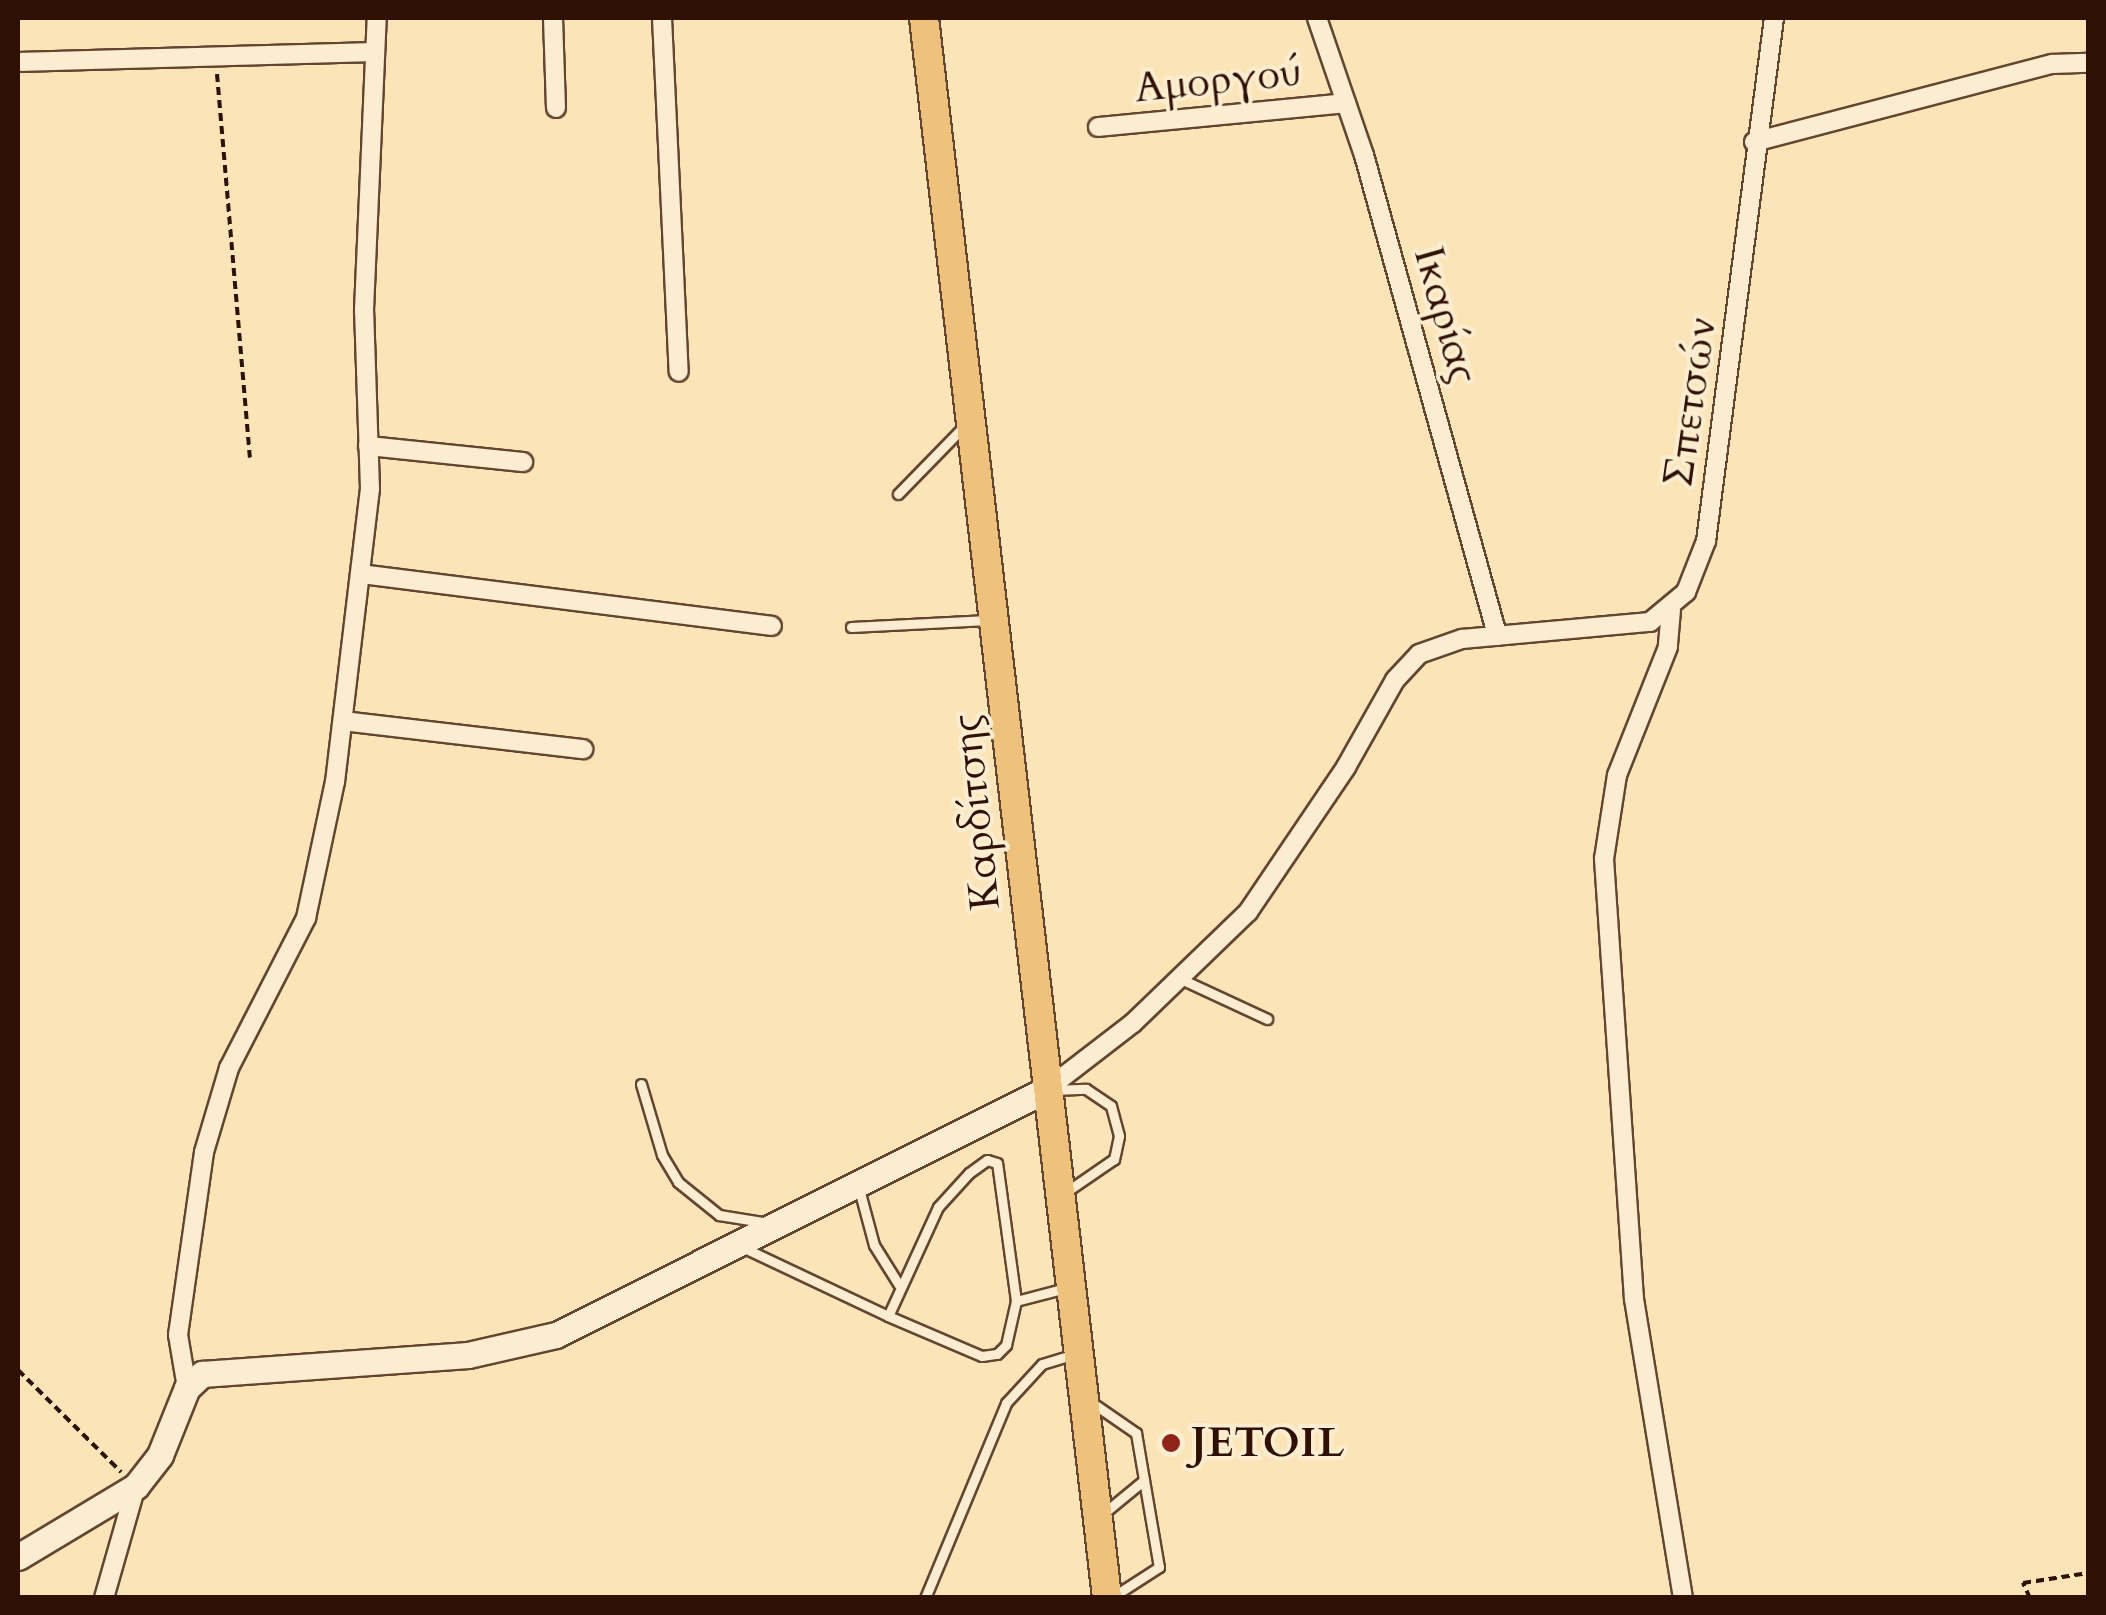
<!DOCTYPE html>
<meta charset="utf-8">
<style>
body{margin:0}
#map{position:relative;width:2106px;height:1615px;overflow:hidden;background:#fbe4b7;font-family:Cardo,serif}
div>[style]{position:absolute}
.path>*{height:4px;margin-top:-2px;transform-origin:0;background:repeating-linear-gradient(90deg,#301003 0 8px,transparent 0 13px)}
.roads{filter:drop-shadow(2px 0 #634530) drop-shadow(-2px 0 #634530) drop-shadow(0 2px #634530) drop-shadow(0 -2px #634530)}
.lane>*{height:9px;margin:-4.5px;padding:0 4.5px;transform-origin:4.5px;border-radius:4.5px;background:#fcedd0}
.street>*{height:18px;margin:-9px;padding:0 9px;transform-origin:9px;border-radius:9px;background:#fcedd0}
.secondary>*{height:25px;margin:-12.5px;padding:0 12.5px;transform-origin:12.5px;border-radius:12.5px;background:#fcedd0}
.primary>*{height:28px;margin:-14px;padding:0 14px;transform-origin:14px;border-radius:14px;background:#eec27c}
.dots>*{width:28px;height:28px;translate:-50% -50%;box-sizing:border-box;border:5px solid #fcedd0;border-radius:50%}
span{translate:-50% -50%;white-space:nowrap;text-align:center;line-height:1.15;-webkit-text-stroke:8px #fcedd0;paint-order:stroke}
.street-label{font-size:42px;color:#301003}
.poi-label{font-size:42px;color:#301003;font-weight:700}
.left{translate:0 -50%;text-align:left}
.frame{position:absolute;inset:0;border:20px solid #301003;pointer-events:none}
</style>
<div id="map">
<div class="path">
<div style="left:217px;top:74px;width:385px;rotate:85.1deg"></div>
<div style="left:18px;top:1370px;width:145px;rotate:44.7deg"></div>
<div style="left:2030px;top:1598px;width:17px;rotate:-115deg"></div>
<div style="left:2023px;top:1583px;width:66px;rotate:-8.7deg"></div>
</div>
<div class="roads">
<div class="lane">
<div style="left:898px;top:494px;width:98px;rotate:-45.8deg"></div>
<div style="left:851px;top:627px;width:137px;rotate:-2.9deg"></div>
<div style="left:1181px;top:979px;width:95px;rotate:24.9deg"></div>
<div style="left:641px;top:1084px;width:74px;rotate:73.5deg"></div>
<div style="left:662px;top:1155px;width:31px;rotate:59deg"></div>
<div style="left:678px;top:1182px;width:53px;rotate:38.8deg"></div>
<div style="left:719px;top:1215px;width:44px;rotate:9.2deg"></div>
<div style="left:1053px;top:1090px;width:33px;rotate:-2deg"></div>
<div style="left:1086px;top:1089px;width:30px;rotate:34deg"></div>
<div style="left:1111px;top:1106px;width:31px;rotate:75deg"></div>
<div style="left:1119px;top:1136px;width:24px;rotate:102deg"></div>
<div style="left:1114px;top:1159px;width:58px;rotate:145.5deg"></div>
<div style="left:859px;top:1189px;width:58px;rotate:75deg"></div>
<div style="left:874px;top:1245px;width:47px;rotate:58deg"></div>
<div style="left:742px;top:1247px;width:161px;rotate:25.3deg"></div>
<div style="left:888px;top:1316px;width:102px;rotate:23.1deg"></div>
<div style="left:982px;top:1356px;width:15px;rotate:-8deg"></div>
<div style="left:997px;top:1354px;width:13px;rotate:-45deg"></div>
<div style="left:1006px;top:1345px;width:45px;rotate:-77.2deg"></div>
<div style="left:1016px;top:1301px;width:139px;rotate:-97.8deg"></div>
<div style="left:997px;top:1163px;width:10px;rotate:-163deg"></div>
<div style="left:987px;top:1160px;width:22px;rotate:144deg"></div>
<div style="left:969px;top:1173px;width:46px;rotate:132.4deg"></div>
<div style="left:938px;top:1207px;width:120px;rotate:114.6deg"></div>
<div style="left:1016px;top:1301px;width:52px;rotate:-14.6deg"></div>
<div style="left:1091px;top:1402px;width:55px;rotate:34.6deg"></div>
<div style="left:1136px;top:1433px;width:136px;rotate:80.3deg"></div>
<div style="left:1159px;top:1567px;width:54px;rotate:147.2deg"></div>
<div style="left:1104px;top:1513px;width:52px;rotate:-39.5deg"></div>
<div style="left:925px;top:1598px;width:211px;rotate:-67.4deg"></div>
<div style="left:1006px;top:1403px;width:53px;rotate:-47.3deg"></div>
<div style="left:1042px;top:1364px;width:37px;rotate:-17deg"></div>
</div>
<div class="street">
<div style="left:553px;top:18px;width:90px;rotate:88.1deg"></div>
<div style="left:662px;top:18px;width:354px;rotate:87.3deg"></div>
<div style="left:1317px;top:18px;width:145px;rotate:71.1deg"></div>
<div style="left:1364px;top:155px;width:499px;rotate:74.5deg"></div>
<div style="left:18px;top:62px;width:357px;rotate:-1.6deg"></div>
<div style="left:1098px;top:127px;width:249px;rotate:-5.5deg"></div>
<div style="left:1754px;top:142px;width:308px;rotate:-14.7deg"></div>
<div style="left:2052px;top:64px;width:36px;rotate:-2deg"></div>
<div style="left:368px;top:446px;width:156px;rotate:5.9deg"></div>
<div style="left:361px;top:574px;width:414px;rotate:7.2deg"></div>
<div style="left:1671px;top:610px;width:37px;rotate:95deg"></div>
<div style="left:1668px;top:647px;width:138px;rotate:111.7deg"></div>
<div style="left:1617px;top:775px;width:85px;rotate:98.8deg"></div>
<div style="left:1604px;top:859px;width:441px;rotate:86.1deg"></div>
<div style="left:1634px;top:1299px;width:303px;rotate:80.7deg"></div>
<div style="left:343px;top:721px;width:242px;rotate:6.7deg"></div>
<div style="left:1046px;top:1090px;width:110px;rotate:-37.6deg"></div>
<div style="left:1133px;top:1023px;width:160px;rotate:-44deg"></div>
<div style="left:1248px;top:912px;width:175px;rotate:-55.9deg"></div>
<div style="left:1346px;top:767px;width:100px;rotate:-60.6deg"></div>
<div style="left:1395px;top:680px;width:35px;rotate:-47deg"></div>
<div style="left:1419px;top:654px;width:46px;rotate:-19.2deg"></div>
<div style="left:1462px;top:639px;width:189px;rotate:-5.2deg"></div>
<div style="left:1650px;top:622px;width:47px;rotate:-39.8deg"></div>
<div style="left:1686px;top:592px;width:55px;rotate:-68.6deg"></div>
<div style="left:1706px;top:541px;width:527px;rotate:-82.59deg"></div>
<div style="left:187px;top:1388px;width:54px;rotate:-99.6deg"></div>
<div style="left:178px;top:1335px;width:185px;rotate:-81.9deg"></div>
<div style="left:204px;top:1152px;width:88px;rotate:-73.4deg"></div>
<div style="left:229px;top:1068px;width:169px;rotate:-62.8deg"></div>
<div style="left:306px;top:918px;width:139px;rotate:-78deg"></div>
<div style="left:335px;top:782px;width:295px;rotate:-83.2deg"></div>
<div style="left:370px;top:489px;width:179px;rotate:-91.9deg"></div>
<div style="left:364px;top:310px;width:292px;rotate:-87.5deg"></div>
<div style="left:104px;top:1598px;width:116px;rotate:-74.1deg"></div>
</div>
<div class="secondary">
<div style="left:18px;top:1557px;width:138px;rotate:-31deg"></div>
<div style="left:136px;top:1486px;width:39px;rotate:-52deg"></div>
<div style="left:160px;top:1455px;width:72px;rotate:-68.1deg"></div>
<div style="left:187px;top:1388px;width:21px;rotate:-43deg"></div>
<div style="left:202px;top:1374px;width:267px;rotate:-4.1deg"></div>
<div style="left:468px;top:1355px;width:90px;rotate:-12.8deg"></div>
<div style="left:556px;top:1335px;width:548px;rotate:-26.57deg"></div>
</div>
<div class="primary">
<div style="left:924px;top:18px;width:1591px;rotate:83.39deg"></div>
</div>
</div>
<div class="dots">
<div style="left:1171px;top:1443px;background:#8f2418"></div>
</div>
<div class="street-label">
<span style="left:1218px;top:80px;rotate:-6deg">Αμοργού</span>
<span style="left:1446px;top:315px;rotate:74deg">Ικαρίας</span>
<span style="left:1690px;top:402px;rotate:-82deg">Σπετσών</span>
<span style="left:976px;top:812px;rotate:-96deg">Καρδίτσης</span>
</div>
<div class="poi-label">
<span class="left" style="left:1191px;top:1443px">JETOIL</span>
</div>
<div class="frame"></div>
</div>
